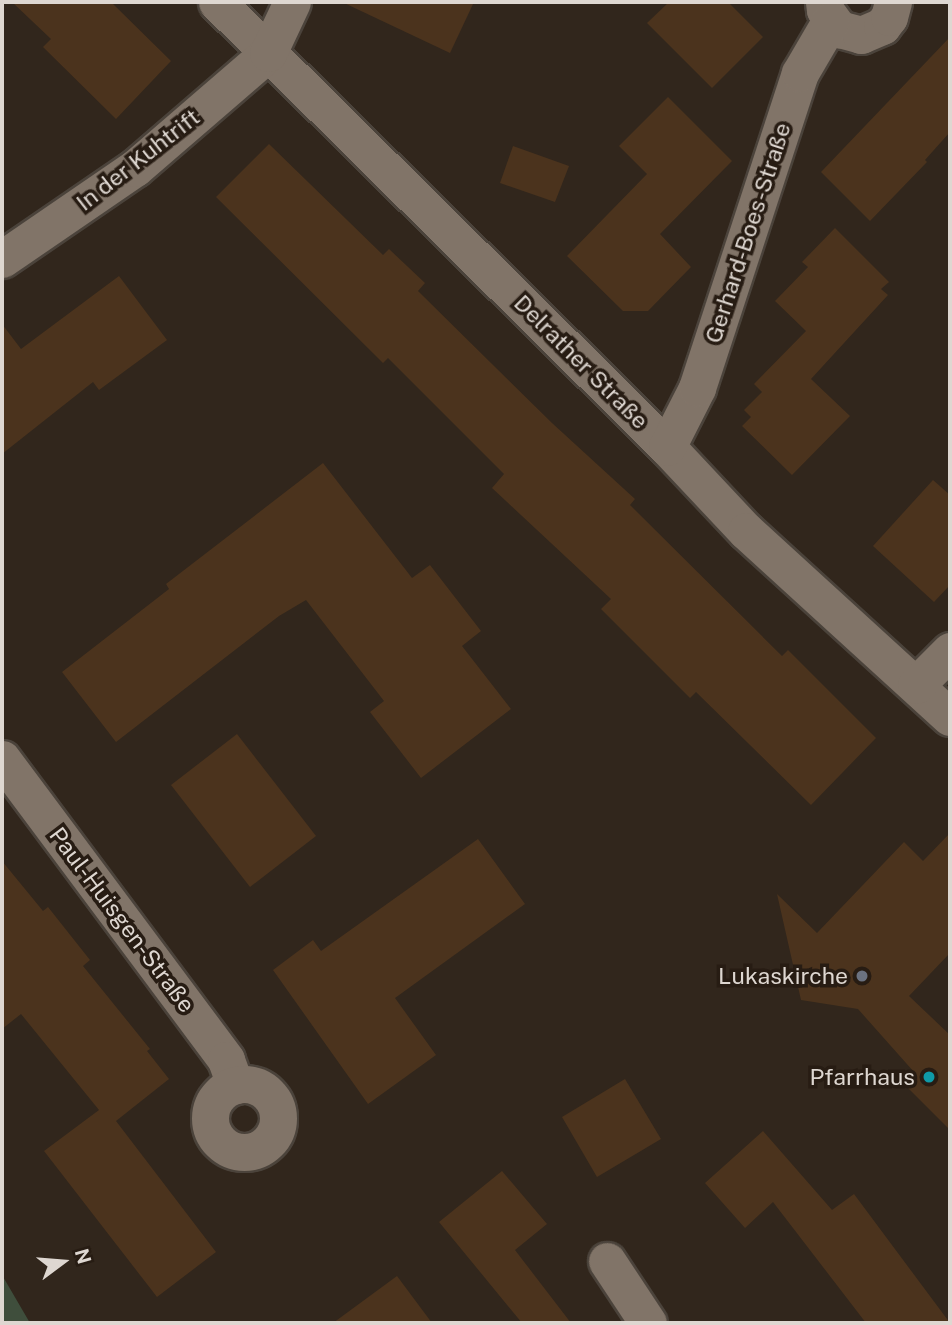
<!DOCTYPE html>
<meta charset="utf-8">
<style>
body{margin:0}
#map{position:relative;width:952px;height:1325px;overflow:hidden;background:#31261c;font-family:"Public Sans",sans-serif}
div>[style]{position:absolute}
.green>*{inset:0;background:#3f4e3c}
.building>*{inset:0;background:#4b331d}
.roads{filter:drop-shadow(2px 0 #4b433b) drop-shadow(-2px 0 #4b433b) drop-shadow(0 2px #4b433b) drop-shadow(0 -2px #4b433b)}
.street>*{height:37px;margin:-18.5px;padding:0 18.5px;transform-origin:18.5px;border-radius:18.5px;background:#817468}
.street>.ring{margin:-18.5px;padding:0;box-sizing:content-box;background:none;border:37px solid #817468;border-radius:50%}
.dots>*{width:19px;height:19px;translate:-50% -50%;box-sizing:border-box;border:4px solid #271c13;border-radius:50%}
span{translate:-50% -50%;white-space:nowrap;text-align:center;line-height:1.15;-webkit-text-stroke:7px #271c13;paint-order:stroke}
.street-label{font-size:23px;color:#ded7d1}
.poi-label{font-size:23px;color:#ded7d1}
.right{translate:-100% -50%;text-align:right}
.frame{position:absolute;inset:0;border:4px solid #ded7d1;pointer-events:none}
.north{position:absolute;left:28px;top:1227px;width:70px;height:70px;-webkit-text-stroke:5px #271c13;paint-order:stroke;rotate:74deg;font-size:19px;font-weight:700;line-height:28px;text-align:center;color:#ded7d1}
.north::after{content:'';display:block;margin:auto;width:24px;height:32px;background:#ded7d1;clip-path:polygon(50% 0,100% 100%,50% 72%,0 100%)}
</style>
<div id="map">
<div class="green">
<div style="clip-path:polygon(2px 1275px,30px 1323px,2px 1323px)"></div>
</div>
<div class="building">
<div style="clip-path:polygon(12px 2px,111px 2px,171px 61px,116px 119px,43px 47px,51px 39px)"></div>
<div style="clip-path:polygon(342px 2px,474px 2px,450px 53px)"></div>
<div style="clip-path:polygon(669px 2px,728px 2px,763px 37px,712px 88px,647px 23px)"></div>
<div style="clip-path:polygon(950px 37px,950px 132px,925px 160px,927px 162px,870px 221px,821px 172px)"></div>
<div style="clip-path:polygon(668px 97px,732px 161px,660px 234px,691px 267px,648px 311px,623px 311px,567px 256px,647px 174px,619px 146px)"></div>
<div style="clip-path:polygon(269px 144px,383px 255px,389px 249px,425px 283px,418px 291px,552px 423px,635px 499px,630px 505px,782px 656px,788px 650px,876px 738px,811px 805px,696px 692px,690px 698px,601px 609px,611px 599px,492px 488px,504px 474px,388px 358px,383px 363px,216px 197px)"></div>
<div style="clip-path:polygon(513px 146px,569px 166px,555px 202px,500px 183px)"></div>
<div style="clip-path:polygon(835px 228px,889px 282px,881px 289px,888px 295px,811px 379px,850px 416px,792px 475px,742px 426px,751px 417px,744px 410px,762px 392px,754px 384px,806px 331px,775px 301px,808px 267px,802px 262px)"></div>
<div style="clip-path:polygon(119px 276px,167px 340px,99px 390px,93px 382px,2px 454px,2px 324px,21px 349px)"></div>
<div style="clip-path:polygon(323px 463px,412px 578px,430px 565px,481px 631px,462px 646px,511px 709px,421px 778px,370px 712px,384px 701px,306px 600px,279px 616px,116px 742px,62px 672px,169px 589px,166px 584px)"></div>
<div style="clip-path:polygon(933px 480px,950px 495px,950px 585px,934px 602px,873px 546px)"></div>
<div style="clip-path:polygon(237px 734px,316px 836px,250px 887px,171px 785px)"></div>
<div style="clip-path:polygon(950px 833px,950px 953px,909px 996px,950px 1035px,950px 1130px,903px 1083px,914px 1072px,858px 1009px,801px 1000px,777px 894px,817px 933px,904px 842px,923px 861px)"></div>
<div style="clip-path:polygon(478px 839px,525px 904px,395px 998px,436px 1055px,368px 1104px,273px 970px,313px 940px,321px 951px)"></div>
<div style="clip-path:polygon(2px 861px,43px 911px,48px 907px,90px 960px,83px 966px,150px 1049px,147px 1051px,169px 1079px,116px 1121px,216px 1252px,157px 1297px,44px 1151px,99px 1110px,21px 1014px,2px 1029px)"></div>
<div style="clip-path:polygon(625px 1079px,661px 1139px,597px 1177px,562px 1117px)"></div>
<div style="clip-path:polygon(763px 1131px,832px 1210px,854px 1194px,950px 1323px,866px 1323px,773px 1202px,745px 1228px,705px 1183px)"></div>
<div style="clip-path:polygon(502px 1171px,547px 1224px,515px 1250px,571px 1323px,522px 1323px,439px 1222px)"></div>
<div style="clip-path:polygon(397px 1276px,432px 1323px,333px 1323px)"></div>
</div>
<div class="roads">
<div class="street">
<div style="left:217px;top:2px;width:633px;rotate:44.68deg"></div>
<div style="left:667px;top:447px;width:115px;rotate:46.8deg"></div>
<div style="left:746px;top:531px;width:276px;rotate:42.4deg"></div>
<div style="left:824px;top:2px;width:8px;rotate:83deg"></div>
<div style="left:825px;top:10px;width:24px;rotate:54deg"></div>
<div style="left:839px;top:29px;width:23px;rotate:15deg"></div>
<div style="left:861px;top:35px;width:23px;rotate:-23deg"></div>
<div style="left:882px;top:26px;width:11px;rotate:-52deg"></div>
<div style="left:889px;top:17px;width:16px;rotate:-75deg"></div>
<div style="left:2px;top:259px;width:161px;rotate:-34.4deg"></div>
<div style="left:135px;top:168px;width:176px;rotate:-40.8deg"></div>
<div style="left:268px;top:53px;width:56px;rotate:-64.8deg"></div>
<div style="left:667px;top:447px;width:66px;rotate:-63deg"></div>
<div style="left:697px;top:388px;width:331px;rotate:-71.9deg"></div>
<div style="left:800px;top:73px;width:61px;rotate:-59.7deg"></div>
<div style="left:916px;top:685px;width:48px;rotate:-45deg"></div>
<div style="left:2px;top:759px;width:375px;rotate:53.3deg"></div>
<div style="left:226px;top:1060px;width:27px;rotate:70deg"></div>
<div class="ring" style="left:210px;top:1084px;width:31px;height:31px"></div>
<div style="left:607px;top:1261px;width:74px;rotate:56.5deg"></div>
</div>
</div>
<div class="dots">
<div style="left:862px;top:976px;background:#6b7280"></div>
<div style="left:929px;top:1077px;background:#0f9aa8"></div>
</div>
<div class="street-label">
<span style="left:138px;top:160px;rotate:-38deg">In der Kuhtrift</span>
<span style="left:748px;top:233px;rotate:-72deg">Gerhard-Boes-Straße</span>
<span style="left:581px;top:362px;rotate:45deg">Delrather Straße</span>
<span style="left:122px;top:920px;rotate:53deg">Paul-Huisgen-Straße</span>
</div>
<div class="poi-label">
<span class="right" style="left:848px;top:976px">Lukaskirche</span>
<span class="right" style="left:915px;top:1077px">Pfarrhaus</span>
</div>
<div class="frame"></div>
<div class="north">N</div>
</div>
